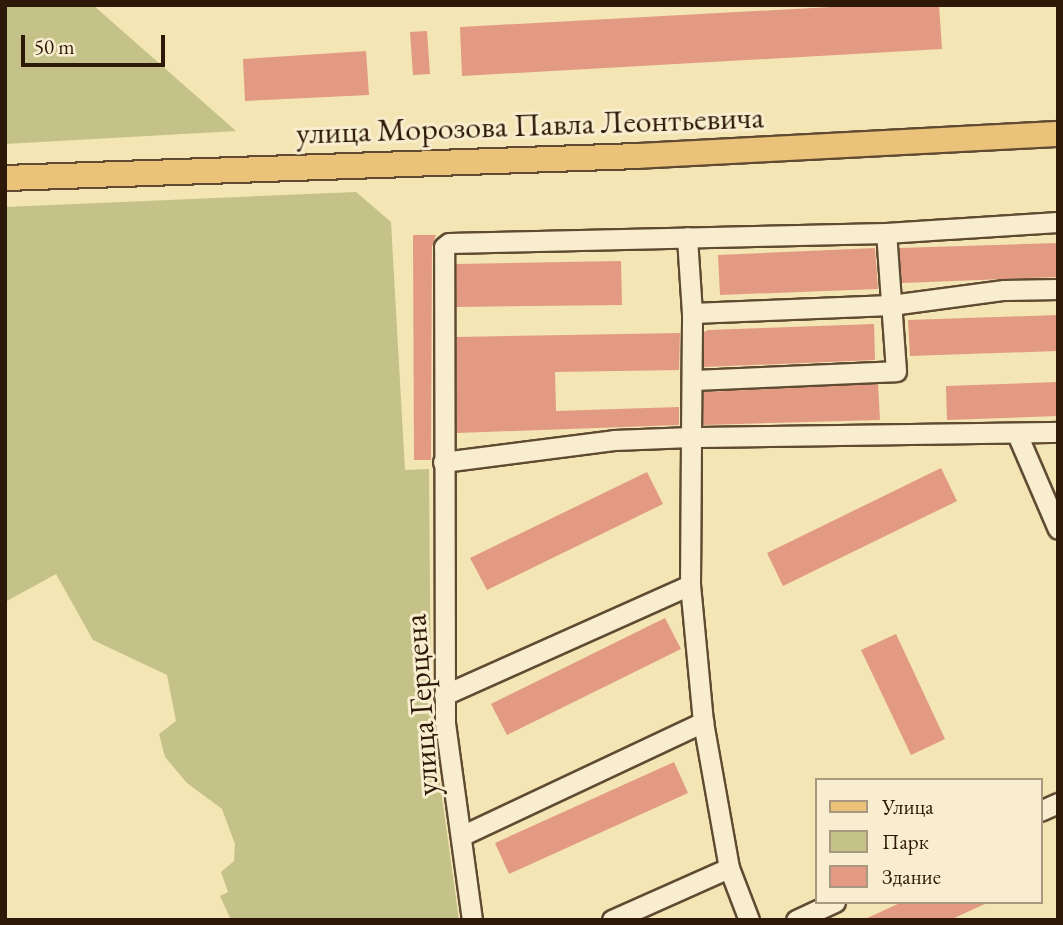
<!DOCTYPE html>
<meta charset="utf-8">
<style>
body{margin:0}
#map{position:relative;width:1063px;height:925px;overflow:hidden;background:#f4e5b5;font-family:"EB Garamond",serif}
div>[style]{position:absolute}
.green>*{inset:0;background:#c4c288}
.building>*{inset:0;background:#e29a82}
.roads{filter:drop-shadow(2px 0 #604b32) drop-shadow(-2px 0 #604b32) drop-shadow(0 2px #604b32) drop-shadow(0 -2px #604b32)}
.minor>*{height:19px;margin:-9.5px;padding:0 9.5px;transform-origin:9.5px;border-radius:9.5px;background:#f8eecf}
.major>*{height:24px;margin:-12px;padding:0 12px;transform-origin:12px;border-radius:12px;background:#eac27a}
span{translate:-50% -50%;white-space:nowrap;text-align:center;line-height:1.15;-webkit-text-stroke:6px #f8eecf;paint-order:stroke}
.street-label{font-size:32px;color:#2e1807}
.frame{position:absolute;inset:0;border:7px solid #2e1807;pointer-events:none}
.legend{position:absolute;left:815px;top:778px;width:228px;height:126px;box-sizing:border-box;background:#f8eecf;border:2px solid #a7987f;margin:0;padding:9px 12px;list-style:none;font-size:21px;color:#2e1807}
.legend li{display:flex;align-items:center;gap:14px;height:35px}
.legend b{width:35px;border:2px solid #a7987f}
.scale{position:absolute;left:21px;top:35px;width:144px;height:32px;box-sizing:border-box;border:4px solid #2e1807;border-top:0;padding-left:9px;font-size:21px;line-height:24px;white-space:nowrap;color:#2e1807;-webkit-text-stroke:5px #f8eecf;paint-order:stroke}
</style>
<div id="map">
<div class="green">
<div style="clip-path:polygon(5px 5px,93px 5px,236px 131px,5px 144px)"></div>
<div style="clip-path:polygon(356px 192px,391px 222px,405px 470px,429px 469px,431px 717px,459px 920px,231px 920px,220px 896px,228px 892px,221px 872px,234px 861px,235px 844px,222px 809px,187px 783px,165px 757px,159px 734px,176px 721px,167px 675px,93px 640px,56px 574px,5px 602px,5px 207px)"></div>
</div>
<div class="building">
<div style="clip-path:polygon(868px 5px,939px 5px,942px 49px,462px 76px,460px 27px)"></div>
<div style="clip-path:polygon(427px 31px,430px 74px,413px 75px,410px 32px)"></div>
<div style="clip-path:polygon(366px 51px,369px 95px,245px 101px,243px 59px)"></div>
<div style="clip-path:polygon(413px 235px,436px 235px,432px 247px,431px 460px,414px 460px)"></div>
<div style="clip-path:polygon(1058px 243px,1058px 277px,902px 283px,899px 248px)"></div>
<div style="clip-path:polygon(875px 248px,878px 289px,720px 295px,718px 255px)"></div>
<div style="clip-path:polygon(621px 261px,622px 305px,456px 307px,456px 264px)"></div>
<div style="clip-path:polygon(1058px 315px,1058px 351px,910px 356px,908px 320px)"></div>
<div style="clip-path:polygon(874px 324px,875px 360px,704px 367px,704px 332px,708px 330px)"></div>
<div style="clip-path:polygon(680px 333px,679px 370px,555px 372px,556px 411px,679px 407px,679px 425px,457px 433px,456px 337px)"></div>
<div style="clip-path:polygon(1058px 382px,1058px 416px,947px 420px,946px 386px)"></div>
<div style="clip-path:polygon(878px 384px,880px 420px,703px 425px,704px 392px)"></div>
<div style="clip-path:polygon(941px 468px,957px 501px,783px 586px,767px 553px)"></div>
<div style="clip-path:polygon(647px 472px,663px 504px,487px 590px,470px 558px)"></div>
<div style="clip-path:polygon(665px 618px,681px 649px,507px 735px,491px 704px)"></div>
<div style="clip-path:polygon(896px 634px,945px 739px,911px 755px,861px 650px)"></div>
<div style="clip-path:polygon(674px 762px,688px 793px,509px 874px,495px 843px)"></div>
<div style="clip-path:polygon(902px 902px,989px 902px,950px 920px,863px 920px)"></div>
</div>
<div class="roads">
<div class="minor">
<div style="left:692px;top:313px;width:199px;rotate:-2.3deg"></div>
<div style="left:891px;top:305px;width:114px;rotate:-7.6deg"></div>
<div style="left:1004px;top:290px;width:54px;rotate:-1.1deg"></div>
<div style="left:692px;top:380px;width:204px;rotate:-2.5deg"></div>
<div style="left:896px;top:371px;width:138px;rotate:-94.1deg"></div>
<div style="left:1017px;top:434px;width:103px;rotate:66.7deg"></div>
<div style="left:443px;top:462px;width:172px;rotate:-7.3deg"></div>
<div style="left:614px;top:440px;width:77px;rotate:-2.2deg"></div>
<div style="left:691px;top:437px;width:124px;rotate:-89.5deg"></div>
<div style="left:692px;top:313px;width:76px;rotate:-93.8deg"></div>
<div style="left:444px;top:695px;width:269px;rotate:-24.1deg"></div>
<div style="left:1040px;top:811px;width:20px;rotate:-24deg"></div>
<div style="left:461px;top:836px;width:268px;rotate:-25.2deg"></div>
<div style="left:472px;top:920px;width:200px;rotate:-97.8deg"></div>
<div style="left:445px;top:722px;width:475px;rotate:-90.1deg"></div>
<div style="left:444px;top:247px;width:6px;rotate:-39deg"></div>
<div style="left:449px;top:243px;width:437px;rotate:-1.3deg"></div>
<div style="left:886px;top:233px;width:172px;rotate:-3.7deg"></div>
<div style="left:612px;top:920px;width:128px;rotate:-24deg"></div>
<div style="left:749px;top:920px;width:56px;rotate:-111deg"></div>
<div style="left:729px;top:868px;width:148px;rotate:-100.1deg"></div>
<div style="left:703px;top:722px;width:138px;rotate:-95.4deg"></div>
<div style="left:690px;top:585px;width:148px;rotate:-89.6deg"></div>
<div style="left:691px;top:437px;width:367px;rotate:-0.8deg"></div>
<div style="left:796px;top:920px;width:43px;rotate:-24.8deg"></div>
</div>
<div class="major">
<div style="left:5px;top:178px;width:632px;rotate:-1.99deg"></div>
<div style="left:637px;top:156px;width:422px;rotate:-3deg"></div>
</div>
</div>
<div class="street-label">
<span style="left:530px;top:125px;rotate:-2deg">улица Морозова Павла Леонтьевича</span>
<span style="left:421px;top:705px;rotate:-94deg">улица Герцена</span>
</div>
<div class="frame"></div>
<ul class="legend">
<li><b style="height:9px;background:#eac27a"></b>Улица</li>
<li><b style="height:19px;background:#c4c288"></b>Парк</li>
<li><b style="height:19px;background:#e29a82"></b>Здание</li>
</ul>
<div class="scale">50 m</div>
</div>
